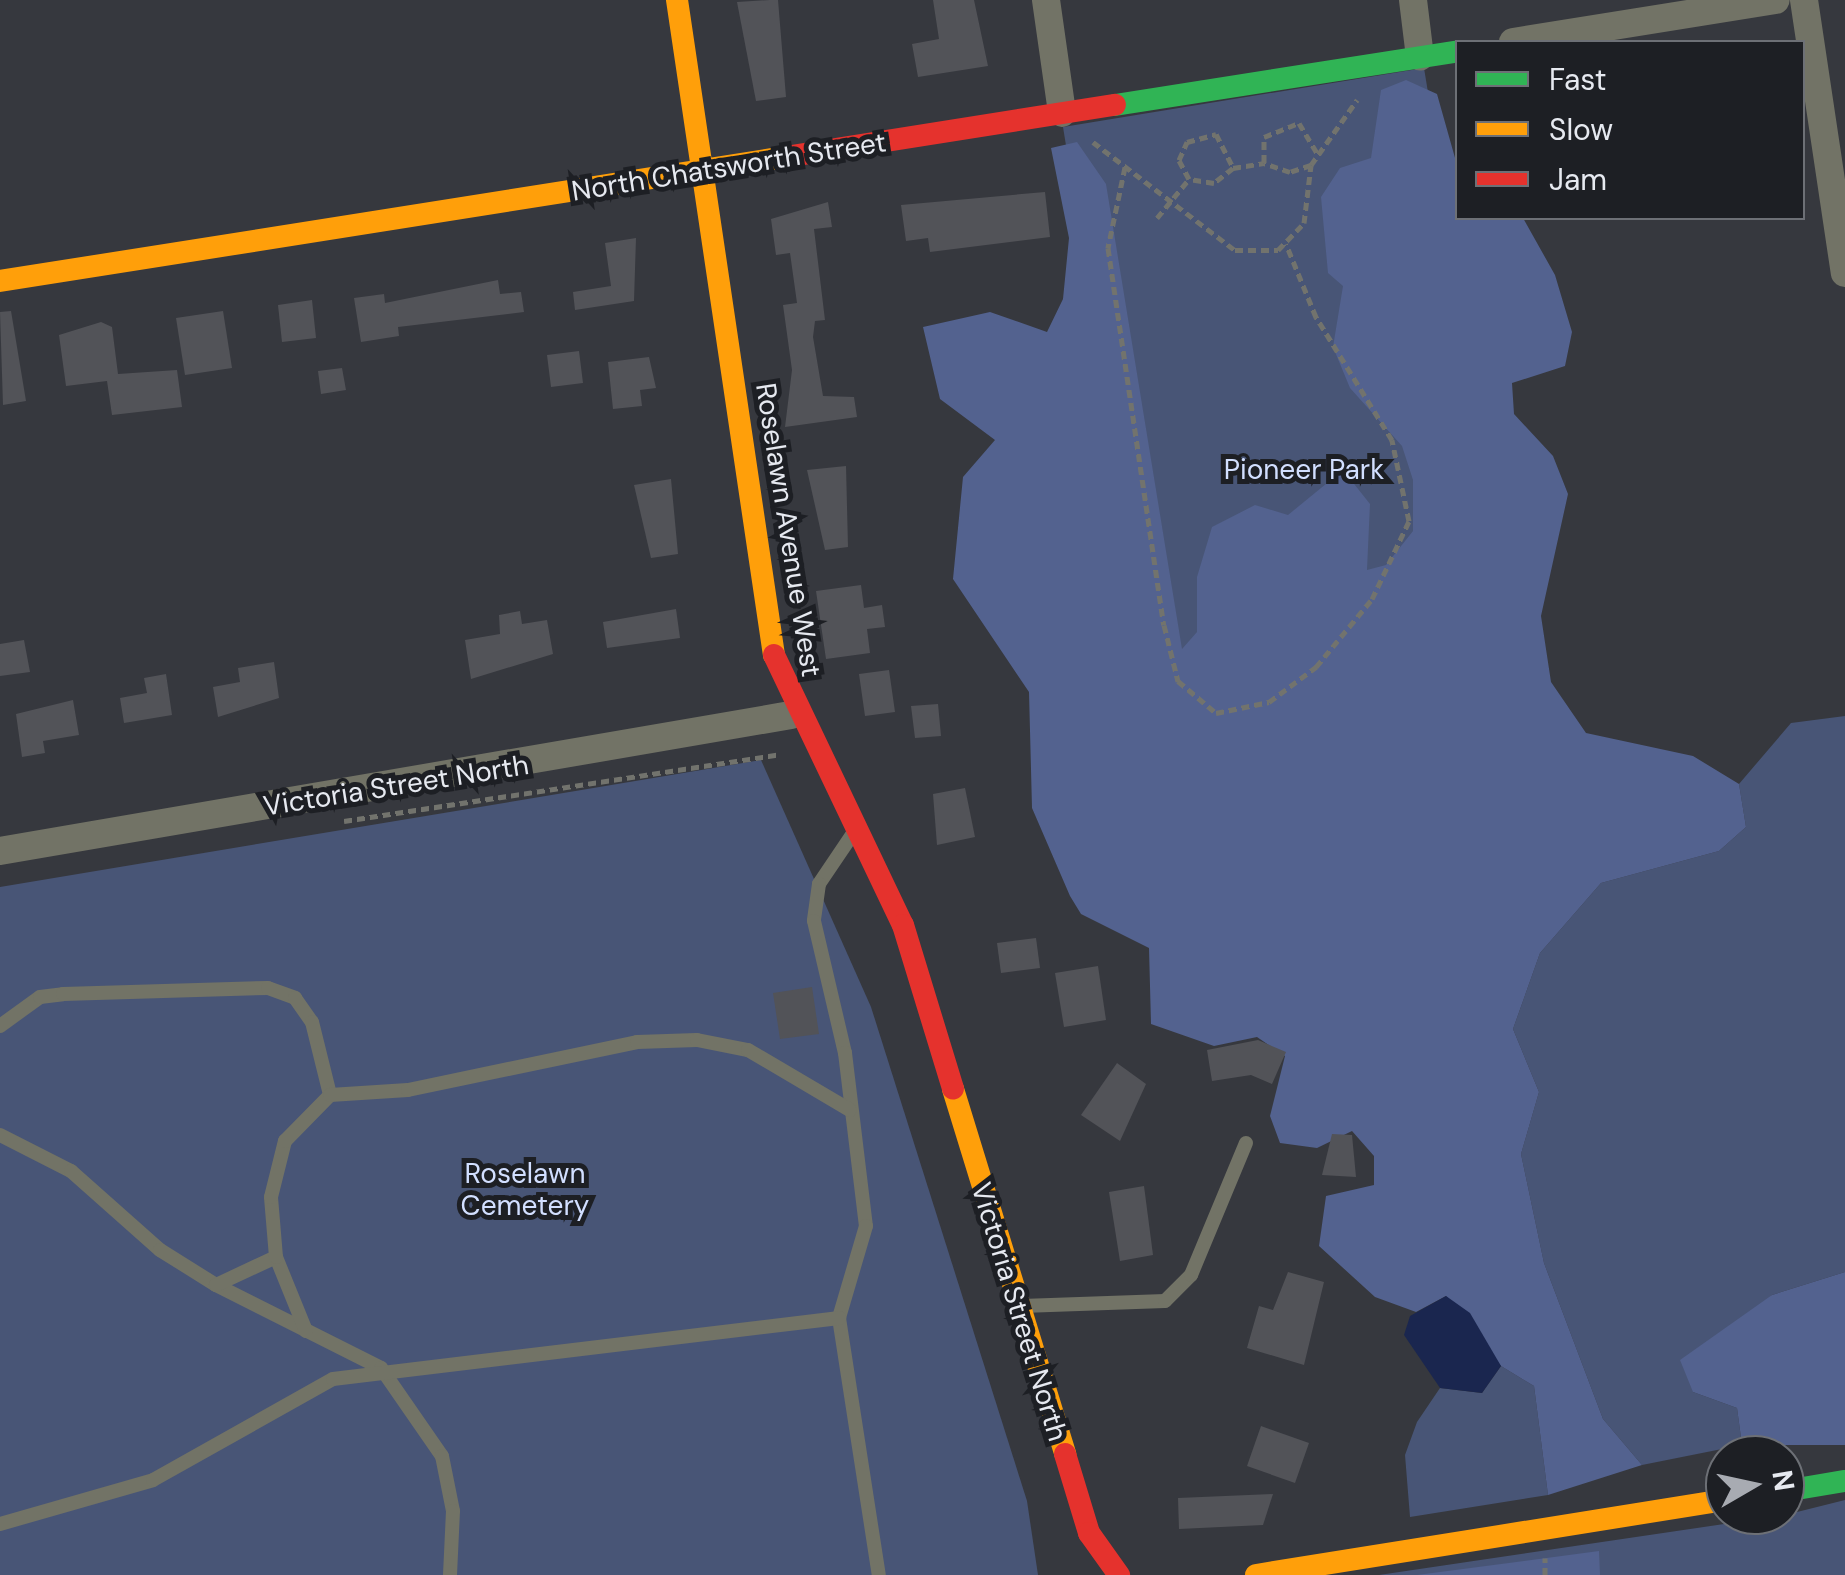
<!DOCTYPE html>
<style>
body{margin:0}
#map{position:relative;width:1845px;height:1575px;overflow:hidden;background:#36383e;font-family:"DM Sans",sans-serif}
div>[style]{position:absolute}
.green>*{inset:0;background:#485576}
.forest>*{inset:0;background:#53628f}
.water>*{inset:0;background:#1a264f}
.building>*{inset:0;background:#525358}
.path>*{height:5px;margin-top:-2.5px;transform-origin:0;background:repeating-linear-gradient(90deg,#72736d 0 8px,transparent 0 13px)}
.lane>*{height:14px;margin:-7px;padding:0 7px;transform-origin:7px;border-radius:7px;background:#727366}
.street>*{height:28px;margin:-14px;padding:0 14px;transform-origin:14px;border-radius:14px;background:#727366}
.fast>*{height:22px;margin:-11px;padding:0 11px;transform-origin:11px;border-radius:11px;background:#30b455}
.slow>*{height:22px;margin:-11px;padding:0 11px;transform-origin:11px;border-radius:11px;background:#ff9f0a}
.jam>*{height:22px;margin:-11px;padding:0 11px;transform-origin:11px;border-radius:11px;background:#e5322d}
span{translate:-50% -50%;white-space:nowrap;text-align:center;line-height:1.15;-webkit-text-stroke:10px #1d1f24;paint-order:stroke}
.street-label{font-size:28px;color:#e6e9f0}
.park-label{font-size:28px;color:#d2dfff}
.legend{position:absolute;left:1455px;top:40px;width:350px;height:180px;box-sizing:border-box;background:#1d1f24;border:2px solid #6d7076;margin:0;padding:12px 18px;list-style:none;font-size:30px;color:#e6e9f0}
.legend li{display:flex;align-items:center;gap:20px;height:50px}
.legend b{width:50px;border:2px solid #6d7076}
.north{position:absolute;left:1705px;top:1435px;width:100px;height:100px;box-sizing:border-box;background:#1d1f24;border:2px solid #6d7076;border-radius:50%;rotate:81deg;font-size:28px;font-weight:700;line-height:40px;text-align:center;color:#e6e9f0}
.north::after{content:'';display:block;margin:auto;width:35px;height:45px;background:#a8abb2;clip-path:polygon(50% 0,100% 100%,50% 72%,0 100%)}
</style>
<div id="map">
<div class="green">
<div style="clip-path:polygon(1424px 68px,1546px 813px,1184px 872px,1063px 127px)"></div>
<div style="clip-path:polygon(1845px 716px,1845px 1272px,1772px 1295px,1693px 1392px,1737px 1408px,1742px 1445px,1642px 1465px,1603px 1419px,1544px 1263px,1521px 1154px,1539px 1092px,1513px 1029px,1540px 953px,1601px 883px,1719px 851px,1746px 827px,1739px 784px,1791px 723px)"></div>
<div style="clip-path:polygon(761px 760px,871px 1007px,1027px 1501px,1038px 1575px,0 1575px,0 887px)"></div>
<div style="clip-path:polygon(1501px 1366px,1534px 1386px,1548px 1495px,1410px 1517px,1405px 1455px,1417px 1422px,1440px 1388px,1482px 1393px)"></div>
<div style="clip-path:polygon(1845px 1500px,1845px 1575px,1379px 1575px,1785px 1515px)"></div>
</div>
<div class="forest">
<div style="clip-path:polygon(1406px 80px,1437px 94px,1457px 165px,1458px 218px,1523px 218px,1555px 275px,1572px 332px,1565px 366px,1512px 383px,1514px 414px,1553px 456px,1568px 494px,1541px 616px,1551px 682px,1586px 733px,1693px 756px,1739px 784px,1746px 827px,1719px 851px,1601px 883px,1540px 953px,1513px 1029px,1539px 1092px,1521px 1154px,1544px 1263px,1603px 1419px,1642px 1465px,1548px 1495px,1534px 1386px,1501px 1366px,1446px 1296px,1416px 1312px,1375px 1297px,1319px 1246px,1326px 1196px,1374px 1185px,1374px 1156px,1352px 1131px,1317px 1148px,1280px 1143px,1270px 1116px,1285px 1056px,1257px 1037px,1214px 1046px,1151px 1024px,1149px 948px,1081px 914px,1070px 896px,1032px 808px,1029px 692px,953px 579px,963px 477px,995px 440px,940px 399px,923px 327px,990px 312px,1047px 332px,1063px 299px,1069px 238px,1051px 148px,1077px 142px,1106px 184px,1182px 649px,1197px 632px,1197px 577px,1212px 527px,1255px 505px,1288px 515px,1343px 470px,1370px 504px,1367px 570px,1386px 565px,1413px 531px,1413px 480px,1402px 446px,1350px 388px,1333px 347px,1343px 286px,1328px 273px,1321px 197px,1340px 168px,1371px 158px,1381px 90px)"></div>
<div style="clip-path:polygon(1845px 1272px,1845px 1445px,1742px 1445px,1737px 1408px,1693px 1392px,1680px 1360px,1772px 1295px)"></div>
<div style="clip-path:polygon(1599px 1551px,1600px 1575px,1417px 1575px)"></div>
</div>
<div class="water">
<div style="clip-path:polygon(1446px 1296px,1470px 1313px,1501px 1366px,1482px 1393px,1440px 1388px,1404px 1335px,1410px 1316px)"></div>
</div>
<div class="building">
<div style="clip-path:polygon(770px 0,778px 0,786px 97px,756px 101px,737px 2px)"></div>
<div style="clip-path:polygon(933px 0,974px 0,988px 66px,918px 77px,912px 44px,939px 39px)"></div>
<div style="clip-path:polygon(1045px 192px,1050px 237px,930px 252px,928px 238px,906px 241px,901px 205px)"></div>
<div style="clip-path:polygon(828px 202px,832px 227px,814px 229px,825px 320px,815px 321px,813px 337px,823px 396px,854px 397px,857px 417px,785px 427px,792px 370px,783px 305px,797px 303px,790px 253px,776px 255px,771px 219px)"></div>
<div style="clip-path:polygon(636px 238px,634px 301px,575px 310px,573px 292px,611px 286px,605px 243px)"></div>
<div style="clip-path:polygon(498px 280px,500px 294px,521px 292px,524px 312px,398px 327px,399px 336px,361px 342px,354px 298px,384px 294px,385px 303px)"></div>
<div style="clip-path:polygon(312px 300px,316px 338px,282px 342px,278px 305px)"></div>
<div style="clip-path:polygon(11px 311px,26px 401px,3px 405px,0 312px)"></div>
<div style="clip-path:polygon(223px 311px,232px 368px,185px 375px,176px 318px)"></div>
<div style="clip-path:polygon(101px 322px,112px 327px,118px 374px,177px 370px,182px 407px,112px 415px,107px 381px,66px 386px,59px 335px)"></div>
<div style="clip-path:polygon(579px 351px,583px 383px,551px 387px,547px 355px)"></div>
<div style="clip-path:polygon(649px 357px,656px 388px,640px 390px,642px 406px,613px 409px,608px 362px)"></div>
<div style="clip-path:polygon(342px 368px,346px 390px,321px 394px,318px 371px)"></div>
<div style="clip-path:polygon(846px 466px,848px 547px,825px 550px,807px 470px)"></div>
<div style="clip-path:polygon(671px 479px,678px 554px,651px 558px,634px 485px)"></div>
<div style="clip-path:polygon(861px 585px,864px 608px,882px 605px,885px 627px,867px 629px,870px 653px,826px 659px,816px 591px)"></div>
<div style="clip-path:polygon(676px 609px,680px 638px,607px 648px,603px 622px)"></div>
<div style="clip-path:polygon(520px 611px,522px 624px,547px 620px,553px 654px,471px 679px,465px 640px,500px 634px,499px 615px)"></div>
<div style="clip-path:polygon(24px 640px,30px 672px,0 676px,0 644px)"></div>
<div style="clip-path:polygon(274px 662px,279px 698px,218px 717px,213px 687px,240px 682px,238px 668px)"></div>
<div style="clip-path:polygon(889px 670px,895px 712px,865px 716px,859px 674px)"></div>
<div style="clip-path:polygon(166px 674px,172px 715px,124px 723px,120px 698px,147px 693px,144px 678px)"></div>
<div style="clip-path:polygon(73px 700px,79px 735px,43px 741px,45px 753px,22px 757px,16px 714px)"></div>
<div style="clip-path:polygon(938px 704px,941px 736px,915px 738px,911px 706px)"></div>
<div style="clip-path:polygon(965px 788px,975px 837px,937px 845px,933px 794px)"></div>
<div style="clip-path:polygon(1036px 938px,1040px 968px,1001px 973px,997px 943px)"></div>
<div style="clip-path:polygon(1098px 966px,1106px 1020px,1064px 1027px,1055px 973px)"></div>
<div style="clip-path:polygon(812px 987px,819px 1034px,780px 1039px,773px 993px)"></div>
<div style="clip-path:polygon(1258px 1040px,1286px 1052px,1272px 1084px,1251px 1075px,1212px 1081px,1207px 1050px)"></div>
<div style="clip-path:polygon(1117px 1063px,1146px 1084px,1120px 1141px,1081px 1115px)"></div>
<div style="clip-path:polygon(1332px 1134px,1352px 1135px,1356px 1177px,1322px 1175px)"></div>
<div style="clip-path:polygon(1144px 1186px,1153px 1255px,1120px 1261px,1109px 1192px)"></div>
<div style="clip-path:polygon(1288px 1272px,1324px 1282px,1304px 1365px,1247px 1348px,1259px 1306px,1273px 1310px)"></div>
<div style="clip-path:polygon(1261px 1426px,1309px 1443px,1295px 1483px,1247px 1466px)"></div>
<div style="clip-path:polygon(1273px 1494px,1263px 1525px,1179px 1529px,1178px 1498px)"></div>
</div>
<div class="path">
<div style="left:1093px;top:142px;width:178px;rotate:37.3deg"></div>
<div style="left:1235px;top:250px;width:43px"></div>
<div style="left:1278px;top:250px;width:37px;rotate:-46deg"></div>
<div style="left:1304px;top:223px;width:58px;rotate:-83.1deg"></div>
<div style="left:1311px;top:165px;width:80px;rotate:-54.7deg"></div>
<div style="left:1311px;top:165px;width:22px;rotate:162deg"></div>
<div style="left:1290px;top:172px;width:28px;rotate:-161deg"></div>
<div style="left:1264px;top:163px;width:26px;rotate:-90deg"></div>
<div style="left:1264px;top:137px;width:38px;rotate:-22deg"></div>
<div style="left:1299px;top:123px;width:37px;rotate:59deg"></div>
<div style="left:1125px;top:167px;width:83px;rotate:101.9deg"></div>
<div style="left:1108px;top:248px;width:381px;rotate:81.6deg"></div>
<div style="left:1164px;top:625px;width:58px;rotate:76deg"></div>
<div style="left:1178px;top:681px;width:50px;rotate:40.1deg"></div>
<div style="left:1216px;top:713px;width:54px;rotate:-11.7deg"></div>
<div style="left:1269px;top:702px;width:59px;rotate:-36.7deg"></div>
<div style="left:1316px;top:667px;width:88px;rotate:-50.5deg"></div>
<div style="left:1372px;top:599px;width:86px;rotate:-64.6deg"></div>
<div style="left:1409px;top:521px;width:83px;rotate:-101.9deg"></div>
<div style="left:1392px;top:440px;width:145px;rotate:-121.7deg"></div>
<div style="left:1316px;top:317px;width:79px;rotate:-112.3deg"></div>
<div style="left:1233px;top:168px;width:31px;rotate:-9deg"></div>
<div style="left:1157px;top:218px;width:50px;rotate:-50.6deg"></div>
<div style="left:1189px;top:179px;width:21px;rotate:-118deg"></div>
<div style="left:1179px;top:160px;width:20px;rotate:-66deg"></div>
<div style="left:1187px;top:142px;width:30px;rotate:-15deg"></div>
<div style="left:1216px;top:134px;width:38px;rotate:63deg"></div>
<div style="left:1233px;top:168px;width:24px;rotate:142deg"></div>
<div style="left:1214px;top:183px;width:25px;rotate:-171deg"></div>
<div style="left:344px;top:821px;width:441px;rotate:-8.7deg"></div>
<div style="left:1746px;top:1521px;width:24px;rotate:-9deg"></div>
<div style="left:1545px;top:1575px;width:17px;rotate:-90deg"></div>
</div>
<div class="lane">
<div style="left:852px;top:835px;width:59px;rotate:124deg"></div>
<div style="left:819px;top:884px;width:37px;rotate:98deg"></div>
<div style="left:814px;top:921px;width:136px;rotate:76.8deg"></div>
<div style="left:845px;top:1053px;width:174px;rotate:83.1deg"></div>
<div style="left:866px;top:1226px;width:96px;rotate:106.4deg"></div>
<div style="left:839px;top:1318px;width:260px;rotate:81.2deg"></div>
<div style="left:0;top:1026px;width:49px;rotate:-35.9deg"></div>
<div style="left:40px;top:997px;width:23px;rotate:-7deg"></div>
<div style="left:63px;top:994px;width:205px;rotate:-1.7deg"></div>
<div style="left:268px;top:988px;width:29px;rotate:20deg"></div>
<div style="left:295px;top:998px;width:29px;rotate:55deg"></div>
<div style="left:312px;top:1022px;width:75px;rotate:76.1deg"></div>
<div style="left:0;top:1135px;width:80px;rotate:26.9deg"></div>
<div style="left:71px;top:1171px;width:119px;rotate:41.6deg"></div>
<div style="left:160px;top:1250px;width:66px;rotate:32deg"></div>
<div style="left:216px;top:1285px;width:185px;rotate:26.7deg"></div>
<div style="left:381px;top:1368px;width:107px;rotate:55.3deg"></div>
<div style="left:442px;top:1456px;width:56px;rotate:78.7deg"></div>
<div style="left:453px;top:1511px;width:64px;rotate:92.7deg"></div>
<div style="left:216px;top:1285px;width:66px;rotate:-25deg"></div>
<div style="left:1022px;top:1306px;width:143px;rotate:-2deg"></div>
<div style="left:1165px;top:1301px;width:37px;rotate:-45deg"></div>
<div style="left:1191px;top:1275px;width:143px;rotate:-67.4deg"></div>
<div style="left:306px;top:1331px;width:80px;rotate:-112.1deg"></div>
<div style="left:276px;top:1257px;width:60px;rotate:-94.8deg"></div>
<div style="left:271px;top:1197px;width:58px;rotate:-76deg"></div>
<div style="left:285px;top:1141px;width:64px;rotate:-45.6deg"></div>
<div style="left:330px;top:1095px;width:78px;rotate:-3.7deg"></div>
<div style="left:408px;top:1090px;width:234px;rotate:-11.8deg"></div>
<div style="left:637px;top:1042px;width:60px;rotate:-1.9deg"></div>
<div style="left:697px;top:1040px;width:52px;rotate:11.1deg"></div>
<div style="left:748px;top:1050px;width:118px;rotate:30.5deg"></div>
<div style="left:0;top:1524px;width:159px;rotate:-16deg"></div>
<div style="left:153px;top:1480px;width:206px;rotate:-29.3deg"></div>
<div style="left:333px;top:1379px;width:510px;rotate:-6.87deg"></div>
</div>
<div class="street">
<div style="left:1046px;top:0;width:114px;rotate:81.9deg"></div>
<div style="left:1413px;top:0;width:57px;rotate:83deg"></div>
<div style="left:1804px;top:0;width:276px;rotate:81.5deg"></div>
<div style="left:1513px;top:42px;width:266px;rotate:-9.1deg"></div>
<div style="left:0;top:851px;width:803px;rotate:-9.76deg"></div>
</div>
<div class="fast">
<div style="left:1115px;top:105px;width:347px;rotate:-8.9deg"></div>
<div style="left:1785px;top:1491px;width:61px;rotate:-9.5deg"></div>
</div>
<div class="slow">
<div style="left:677px;top:0;width:662px;rotate:81.58deg"></div>
<div style="left:0;top:281px;width:795px;rotate:-8.98deg"></div>
<div style="left:953px;top:1089px;width:382px;rotate:72.9deg"></div>
<div style="left:1256px;top:1575px;width:475px;rotate:-9.1deg"></div>
</div>
<div class="jam">
<div style="left:785px;top:157px;width:334px;rotate:-9deg"></div>
<div style="left:774px;top:655px;width:299px;rotate:64.5deg"></div>
<div style="left:903px;top:925px;width:171px;rotate:73deg"></div>
<div style="left:1065px;top:1454px;width:83px;rotate:73.1deg"></div>
<div style="left:1089px;top:1533px;width:52px;rotate:54.5deg"></div>
</div>
<div class="street-label">
<span style="left:729px;top:167px;rotate:-9deg">North Chatsworth Street</span>
<span style="left:788px;top:530px;rotate:81deg">Roselawn Avenue West</span>
<span style="left:396px;top:786px;rotate:-9deg">Victoria Street North</span>
<span style="left:1019px;top:1312px;rotate:73deg">Victoria Street North</span>
</div>
<div class="park-label">
<span style="left:1304px;top:470px">Pioneer Park</span>
<span style="left:525px;top:1190px">Roselawn<br>Cemetery</span>
</div>
<ul class="legend">
<li><b style="height:12px;background:#30b455"></b>Fast</li>
<li><b style="height:12px;background:#ff9f0a"></b>Slow</li>
<li><b style="height:12px;background:#e5322d"></b>Jam</li>
</ul>
<div class="north">N</div>
</div>
